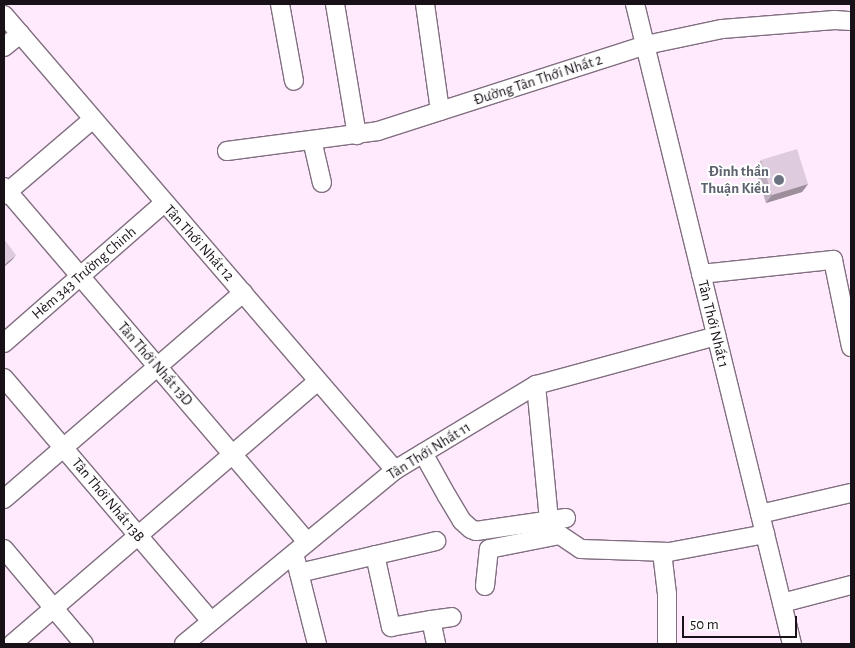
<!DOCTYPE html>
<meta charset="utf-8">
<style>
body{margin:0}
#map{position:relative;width:855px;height:648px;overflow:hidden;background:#fee9fd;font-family:"Alegreya Sans",sans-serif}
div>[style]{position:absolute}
.roads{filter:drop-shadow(1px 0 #816f80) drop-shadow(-1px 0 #816f80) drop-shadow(0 1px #816f80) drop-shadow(0 -1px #816f80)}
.minor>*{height:18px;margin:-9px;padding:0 9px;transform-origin:9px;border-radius:9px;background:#fff}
.wall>*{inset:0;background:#c0afbf}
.shaded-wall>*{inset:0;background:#9c8e9b}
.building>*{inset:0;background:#dfcbde}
.dots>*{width:14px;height:14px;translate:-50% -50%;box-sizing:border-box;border:2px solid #fefefe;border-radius:50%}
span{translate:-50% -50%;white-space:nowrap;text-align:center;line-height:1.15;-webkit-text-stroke:4px #fefefe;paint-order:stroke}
.street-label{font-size:15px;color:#181118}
.worship-label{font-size:15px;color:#5b616d;font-weight:700}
.right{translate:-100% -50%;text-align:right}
.frame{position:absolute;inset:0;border:5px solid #181118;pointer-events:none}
.scale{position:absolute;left:682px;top:616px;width:115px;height:22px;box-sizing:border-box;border:2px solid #181118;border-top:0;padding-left:6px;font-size:15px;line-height:18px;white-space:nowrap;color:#181118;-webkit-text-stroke:4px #fefefe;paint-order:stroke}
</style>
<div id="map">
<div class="roads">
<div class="minor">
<div style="left:280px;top:4px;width:78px;rotate:79.7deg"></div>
<div style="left:335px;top:4px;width:133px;rotate:80.5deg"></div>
<div style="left:425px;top:4px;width:108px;rotate:82deg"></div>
<div style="left:635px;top:4px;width:659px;rotate:76.22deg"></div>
<div style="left:4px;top:15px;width:600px;rotate:49.33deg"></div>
<div style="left:4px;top:47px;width:21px;rotate:-39deg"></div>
<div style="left:312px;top:140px;width:44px;rotate:76.9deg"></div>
<div style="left:227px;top:151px;width:152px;rotate:-7.5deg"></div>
<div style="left:378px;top:131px;width:281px;rotate:-17.8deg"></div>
<div style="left:646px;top:45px;width:78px;rotate:-11.9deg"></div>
<div style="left:722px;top:29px;width:113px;rotate:-4.6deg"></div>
<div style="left:835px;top:20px;width:16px;rotate:4deg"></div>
<div style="left:4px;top:187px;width:467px;rotate:49.5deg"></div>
<div style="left:4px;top:195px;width:117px;rotate:-40.5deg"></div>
<div style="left:701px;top:274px;width:133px;rotate:-6.1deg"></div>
<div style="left:833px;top:260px;width:89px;rotate:78.3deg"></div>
<div style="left:4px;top:343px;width:213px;rotate:-41.2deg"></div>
<div style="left:4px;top:378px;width:319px;rotate:49.6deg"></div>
<div style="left:536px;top:385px;width:136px;rotate:84.5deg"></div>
<div style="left:423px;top:453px;width:49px;rotate:60.8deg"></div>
<div style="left:447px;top:496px;width:29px;rotate:59deg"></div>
<div style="left:462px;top:521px;width:12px;rotate:42deg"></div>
<div style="left:471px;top:529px;width:5px;rotate:22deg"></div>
<div style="left:476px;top:531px;width:91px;rotate:-8.2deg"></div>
<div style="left:4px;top:499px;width:316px;rotate:-40.8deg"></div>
<div style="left:760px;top:514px;width:93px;rotate:-13deg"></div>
<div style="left:4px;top:549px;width:124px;rotate:49.9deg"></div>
<div style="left:662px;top:552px;width:42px;rotate:83.2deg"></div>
<div style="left:667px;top:594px;width:50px;rotate:90deg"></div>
<div style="left:375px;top:555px;width:74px;rotate:77.5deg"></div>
<div style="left:391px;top:627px;width:41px;rotate:-9.9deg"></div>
<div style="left:431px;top:620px;width:25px;rotate:78deg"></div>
<div style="left:296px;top:561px;width:86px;rotate:75.8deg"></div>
<div style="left:299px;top:573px;width:141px;rotate:-13.1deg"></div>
<div style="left:485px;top:586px;width:37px;rotate:-84deg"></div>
<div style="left:489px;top:549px;width:72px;rotate:-11.2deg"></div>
<div style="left:560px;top:535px;width:25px;rotate:34deg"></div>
<div style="left:581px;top:549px;width:88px;rotate:2deg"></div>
<div style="left:669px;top:552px;width:98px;rotate:-10.6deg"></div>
<div style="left:782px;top:603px;width:71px;rotate:-14.6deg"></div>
<div style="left:431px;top:620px;width:21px;rotate:-8deg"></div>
<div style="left:12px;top:644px;width:403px;rotate:-40.7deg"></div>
<div style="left:184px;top:644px;width:273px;rotate:-39.5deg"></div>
<div style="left:395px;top:470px;width:165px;rotate:-31.1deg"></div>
<div style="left:536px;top:385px;width:187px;rotate:-15.2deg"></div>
</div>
</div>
<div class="wall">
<div style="clip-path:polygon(761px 160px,808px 184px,802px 192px,766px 203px,755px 168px)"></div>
</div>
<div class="shaded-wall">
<div style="clip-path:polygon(808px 184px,802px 192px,766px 203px,772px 195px)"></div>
<div style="clip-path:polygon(16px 255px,12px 260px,4px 267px,6px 263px)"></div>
</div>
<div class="building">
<div style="clip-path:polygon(797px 149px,808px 184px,772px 195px,761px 160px)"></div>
<div style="clip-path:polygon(4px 239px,16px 255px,6px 263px,4px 260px)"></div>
</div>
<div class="dots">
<div style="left:779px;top:180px;background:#6b7280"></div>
</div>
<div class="street-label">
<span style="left:538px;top:80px;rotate:-18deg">Đường Tân Thới Nhất 2</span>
<span style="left:199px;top:243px;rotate:48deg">Tân Thới Nhất 12</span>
<span style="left:84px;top:273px;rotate:-41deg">Hẻm 343 Trường Chinh</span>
<span style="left:713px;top:324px;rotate:76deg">Tân Thới Nhất 1</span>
<span style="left:155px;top:364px;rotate:49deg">Tân Thới Nhất 13D</span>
<span style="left:429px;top:451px;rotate:-32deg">Tân Thới Nhất 11</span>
<span style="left:108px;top:500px;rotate:50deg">Tân Thới Nhất 13B</span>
</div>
<div class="worship-label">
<span class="right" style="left:769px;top:180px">Đình thần<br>Thuận Kiều</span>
</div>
<div class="frame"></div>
<div class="scale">50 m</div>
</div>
